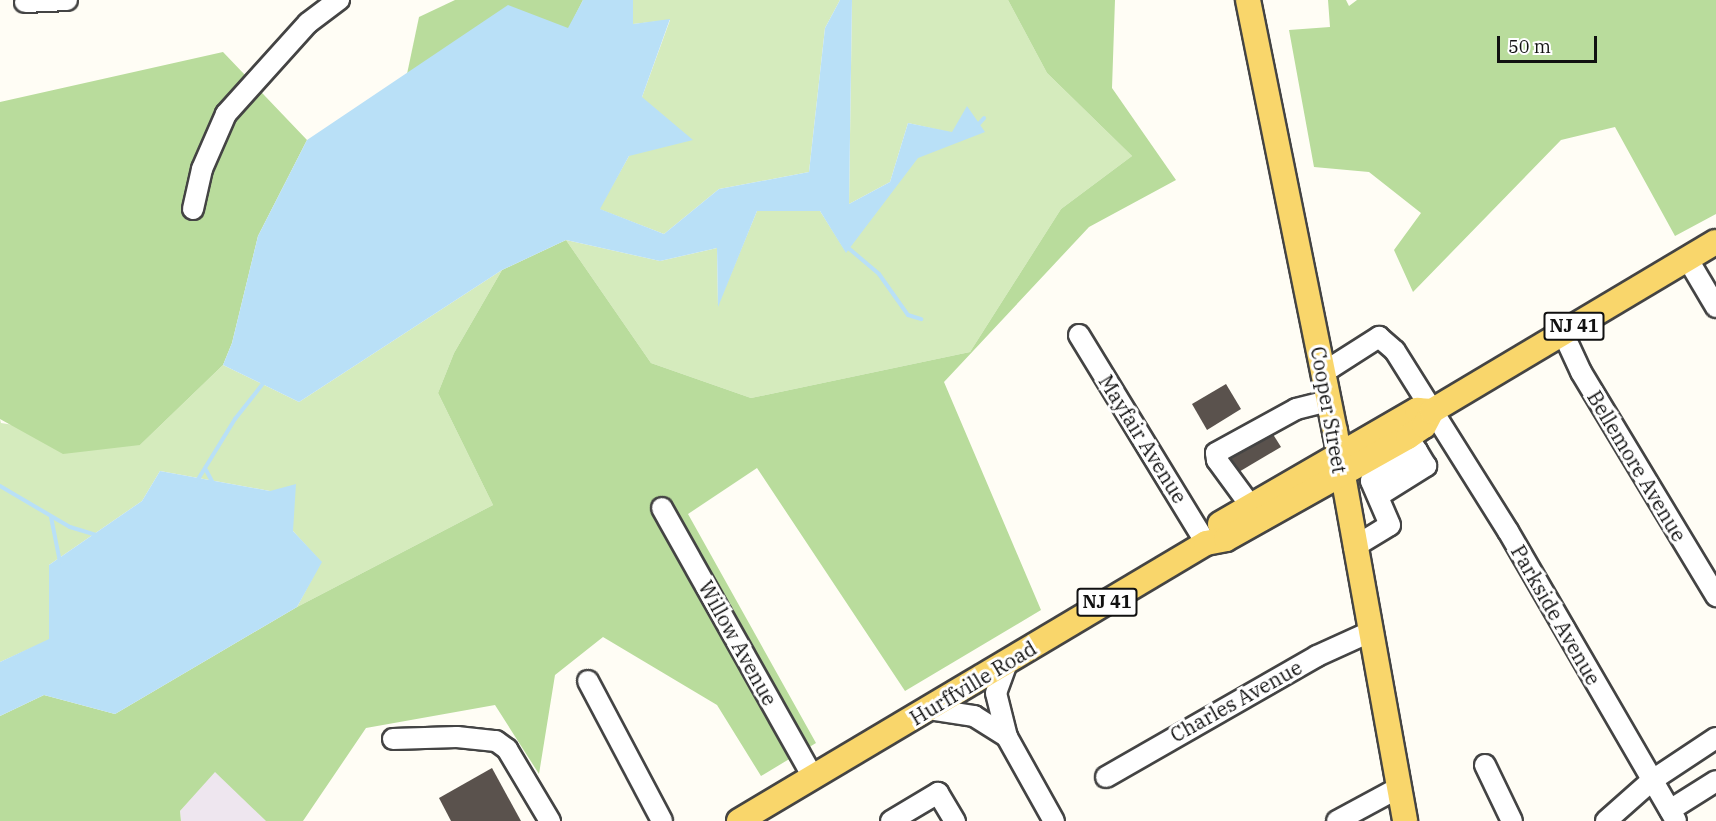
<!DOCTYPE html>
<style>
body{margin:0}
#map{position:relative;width:1716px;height:821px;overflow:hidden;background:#fffdf5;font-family:"IBM Plex Serif",serif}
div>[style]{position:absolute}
.industrial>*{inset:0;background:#eee6ef}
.green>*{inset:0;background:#d5ebbd}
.forest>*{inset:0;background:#b9dc9c}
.water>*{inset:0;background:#b9e0f7}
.stream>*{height:4px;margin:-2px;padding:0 2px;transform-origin:2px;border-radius:2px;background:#b9e0f7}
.building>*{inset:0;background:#5a524d}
.roads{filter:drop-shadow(2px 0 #444) drop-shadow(-2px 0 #444) drop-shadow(0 2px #444) drop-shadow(0 -2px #444)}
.minor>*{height:20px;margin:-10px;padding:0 10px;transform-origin:10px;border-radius:10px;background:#fff}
.major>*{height:24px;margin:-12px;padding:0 12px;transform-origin:12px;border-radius:12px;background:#f9d66b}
span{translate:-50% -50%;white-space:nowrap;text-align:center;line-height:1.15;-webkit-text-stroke:6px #fff;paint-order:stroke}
.shield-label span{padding:2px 4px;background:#fff;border:2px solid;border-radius:4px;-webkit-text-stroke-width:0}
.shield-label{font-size:18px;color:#111;font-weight:700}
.street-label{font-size:20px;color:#111}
.scale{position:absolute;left:1497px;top:36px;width:100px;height:27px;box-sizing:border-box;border:3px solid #111;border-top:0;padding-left:8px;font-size:18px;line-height:21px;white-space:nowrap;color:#111;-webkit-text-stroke:4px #fff;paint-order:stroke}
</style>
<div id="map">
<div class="industrial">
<div style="clip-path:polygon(215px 771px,266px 821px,181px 821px,180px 811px)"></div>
</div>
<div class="green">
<div style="clip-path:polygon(633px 0,840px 0,825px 28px,809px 172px,719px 189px,664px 234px,599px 209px,629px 156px,642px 97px,670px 20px,633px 24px)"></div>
<div style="clip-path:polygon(852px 0,1008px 0,1047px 73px,1132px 156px,1061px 209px,970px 352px,751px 398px,651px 363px,566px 240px,660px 261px,717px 248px,718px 305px,757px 211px,820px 211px,846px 252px,918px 157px,953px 133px,908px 123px,890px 182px,849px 204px)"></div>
<div style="clip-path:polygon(502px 270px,454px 353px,438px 393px,493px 505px,297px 607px,321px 562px,293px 531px,270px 491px,160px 471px,142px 501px,49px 565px,49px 640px,0 662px,0 419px,1px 423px,140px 445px,223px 365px,299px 402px)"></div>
</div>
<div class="forest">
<div style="clip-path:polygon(455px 0,583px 0,569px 28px,407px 74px,419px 17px)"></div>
<div style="clip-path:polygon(1008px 0,1115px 0,1112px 88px,1176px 180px,1089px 227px,944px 382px,1041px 610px,905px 691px,757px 468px,688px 514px,816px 743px,761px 776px,717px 705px,603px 637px,555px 675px,539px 774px,495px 705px,366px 728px,303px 821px,266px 821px,215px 772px,180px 811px,181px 821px,0 821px,0 716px,44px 695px,115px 714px,297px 607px,493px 505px,438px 393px,454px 353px,502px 270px,566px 240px,651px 363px,751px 398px,970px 352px,1061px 209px,1132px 156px,1047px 73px)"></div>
<div style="clip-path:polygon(1328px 0,1346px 0,1349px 6px,1357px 0,1716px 0,1716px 214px,1675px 236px,1615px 127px,1561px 140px,1413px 292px,1394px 250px,1421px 213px,1369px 172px,1314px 167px,1289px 30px,1330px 27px)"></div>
<div style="clip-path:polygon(223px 52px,307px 140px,258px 236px,232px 343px,223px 365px,140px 445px,63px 454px,0 419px,0 102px)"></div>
</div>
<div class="water">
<div style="clip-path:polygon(583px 0,633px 0,633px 24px,670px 19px,642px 97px,693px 140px,629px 156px,600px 209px,664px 234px,719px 189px,809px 172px,825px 28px,840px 0,852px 0,849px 204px,890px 182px,908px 123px,952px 132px,967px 106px,985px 132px,918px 158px,846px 253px,820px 211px,757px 211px,718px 307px,717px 248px,660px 261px,566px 240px,502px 270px,299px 402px,223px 365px,232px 343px,258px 236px,307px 140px,508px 5px,568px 28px)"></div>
<div style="clip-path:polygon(160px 471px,270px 491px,296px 484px,293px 531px,322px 562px,297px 607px,115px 714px,44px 695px,0 716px,0 662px,49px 639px,49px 565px,142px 501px)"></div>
</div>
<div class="stream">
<div style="left:976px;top:127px;width:12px;rotate:-48deg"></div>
<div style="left:846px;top:246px;width:43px;rotate:40.3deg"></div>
<div style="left:879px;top:274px;width:50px;rotate:54.7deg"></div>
<div style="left:908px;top:315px;width:14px;rotate:17deg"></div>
<div style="left:206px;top:470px;width:15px;rotate:62deg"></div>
<div style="left:197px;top:481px;width:73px;rotate:-58.5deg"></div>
<div style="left:235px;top:419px;width:48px;rotate:-51.7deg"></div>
<div style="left:0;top:486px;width:81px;rotate:30.4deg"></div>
<div style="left:70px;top:527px;width:28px;rotate:17deg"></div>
<div style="left:51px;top:517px;width:46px;rotate:78.7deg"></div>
</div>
<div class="building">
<div style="clip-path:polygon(1226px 384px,1241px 409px,1207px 430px,1192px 404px)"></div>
<div style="clip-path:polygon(1269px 428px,1281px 447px,1232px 476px,1220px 457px)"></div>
<div style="clip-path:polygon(492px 768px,521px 821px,451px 821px,439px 798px)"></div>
</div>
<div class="roads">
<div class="minor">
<div style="left:25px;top:2px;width:42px;rotate:-2.7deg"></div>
<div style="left:193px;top:209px;width:41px;rotate:-77.3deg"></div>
<div style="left:202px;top:169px;width:60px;rotate:-66.4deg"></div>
<div style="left:226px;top:114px;width:122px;rotate:-48deg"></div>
<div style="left:308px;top:23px;width:39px;rotate:-37deg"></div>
<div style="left:1687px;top:258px;width:57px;rotate:59.4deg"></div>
<div style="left:1563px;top:333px;width:43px;rotate:65.2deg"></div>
<div style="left:1581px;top:372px;width:262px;rotate:58.9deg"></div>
<div style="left:1079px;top:335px;width:244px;rotate:58.6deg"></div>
<div style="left:1323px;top:369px;width:9px;rotate:-13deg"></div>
<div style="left:1332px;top:367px;width:56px;rotate:-32.6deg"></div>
<div style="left:1379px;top:337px;width:21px;rotate:41deg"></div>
<div style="left:1395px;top:351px;width:213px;rotate:57.9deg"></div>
<div style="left:1508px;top:531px;width:335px;rotate:59.9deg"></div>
<div style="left:1378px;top:496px;width:57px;rotate:-32deg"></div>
<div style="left:1426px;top:466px;width:17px;rotate:-121deg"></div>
<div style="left:1250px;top:505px;width:56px;rotate:-126.3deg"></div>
<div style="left:1217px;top:460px;width:7px;rotate:-98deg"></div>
<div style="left:1216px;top:453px;width:91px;rotate:-28.8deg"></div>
<div style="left:1296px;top:409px;width:34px;rotate:-14deg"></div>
<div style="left:662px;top:508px;width:308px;rotate:60.7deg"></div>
<div style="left:1354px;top:547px;width:42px;rotate:-31.4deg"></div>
<div style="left:1390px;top:525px;width:48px;rotate:-113.4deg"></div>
<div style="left:1371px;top:481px;width:55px;rotate:-33.1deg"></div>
<div style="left:1417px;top:451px;width:17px;rotate:-123deg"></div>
<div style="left:588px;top:681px;width:158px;rotate:62.1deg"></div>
<div style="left:929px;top:709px;width:46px;rotate:8.8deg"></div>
<div style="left:974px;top:716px;width:39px;rotate:32deg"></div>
<div style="left:1007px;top:737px;width:45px;rotate:-104deg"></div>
<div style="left:996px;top:693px;width:33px;rotate:-70deg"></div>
<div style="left:1007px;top:737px;width:96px;rotate:60.8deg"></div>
<div style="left:393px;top:739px;width:64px;rotate:-1.8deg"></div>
<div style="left:457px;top:737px;width:39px;rotate:6deg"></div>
<div style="left:496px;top:741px;width:14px;rotate:36deg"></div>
<div style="left:507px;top:749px;width:84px;rotate:59.2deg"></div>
<div style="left:1485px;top:765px;width:62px;rotate:64.3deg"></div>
<div style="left:1106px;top:777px;width:243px;rotate:-29.8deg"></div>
<div style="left:1317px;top:656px;width:58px;rotate:-24.4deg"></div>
<div style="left:1670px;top:810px;width:54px;rotate:-32.2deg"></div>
<div style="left:891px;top:821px;width:55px;rotate:-30.8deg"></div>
<div style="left:938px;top:793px;width:33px;rotate:59deg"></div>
<div style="left:1337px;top:821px;width:69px;rotate:-28.4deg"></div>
<div style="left:1606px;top:821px;width:60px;rotate:-41.6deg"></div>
<div style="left:1651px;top:781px;width:78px;rotate:-33.5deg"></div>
</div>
<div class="major">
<div style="left:1248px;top:0;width:440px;rotate:78.6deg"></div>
<div style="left:1335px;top:431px;width:396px;rotate:79.8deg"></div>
<div style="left:1220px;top:524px;width:228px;rotate:-30.1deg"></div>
<div style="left:1417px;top:410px;width:15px;rotate:4deg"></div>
<div style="left:739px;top:821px;width:543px;rotate:-30.76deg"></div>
<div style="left:1206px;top:543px;width:20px;rotate:-11deg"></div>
<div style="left:1226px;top:539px;width:209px;rotate:-29.3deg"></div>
<div style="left:1408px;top:437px;width:19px;rotate:-35deg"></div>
<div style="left:1424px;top:426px;width:17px;rotate:-62deg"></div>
<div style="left:1432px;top:411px;width:330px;rotate:-30.8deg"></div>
</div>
</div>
<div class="shield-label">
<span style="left:1574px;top:326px">NJ 41</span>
<span style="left:1107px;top:602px">NJ 41</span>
</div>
<div class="street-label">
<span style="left:1329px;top:410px;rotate:80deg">Cooper Street</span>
<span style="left:1143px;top:439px;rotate:58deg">Mayfair Avenue</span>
<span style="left:1637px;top:466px;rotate:59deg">Bellemore Avenue</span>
<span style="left:1556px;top:615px;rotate:60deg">Parkside Avenue</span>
<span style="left:738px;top:643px;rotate:61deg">Willow Avenue</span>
<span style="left:973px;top:683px;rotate:-31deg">Hurffville Road</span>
<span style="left:1236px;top:701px;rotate:-29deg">Charles Avenue</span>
</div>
<div class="scale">50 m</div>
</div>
